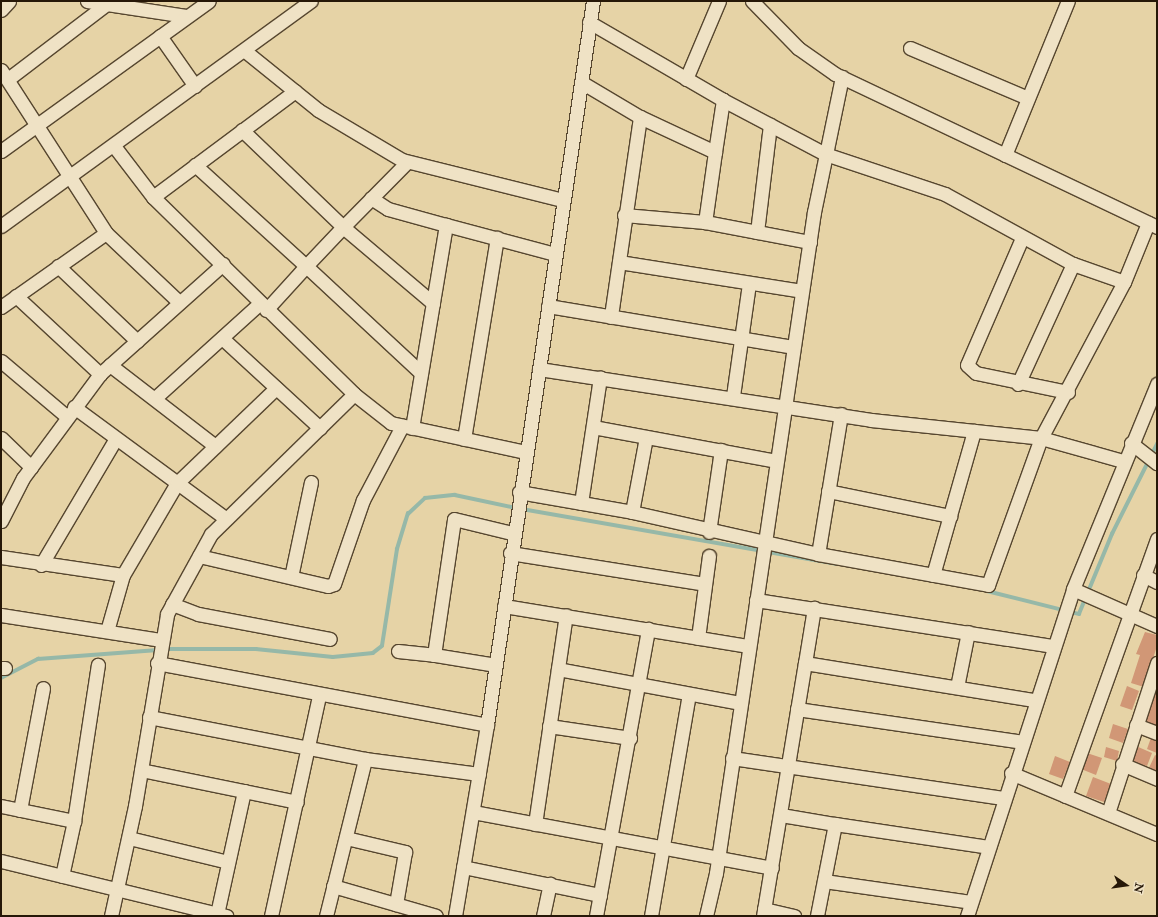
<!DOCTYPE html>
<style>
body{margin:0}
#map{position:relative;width:1158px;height:917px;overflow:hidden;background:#e6d3a6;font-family:"IM FELL Double Pica",serif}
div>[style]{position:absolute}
.stream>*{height:3.5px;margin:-1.75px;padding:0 1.75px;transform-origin:1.75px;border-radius:1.75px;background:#96b8a8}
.building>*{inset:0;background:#d19776}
.roads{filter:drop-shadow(1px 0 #56462f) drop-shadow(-1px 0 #56462f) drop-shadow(0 1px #56462f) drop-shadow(0 -1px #56462f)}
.minor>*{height:13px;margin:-6.5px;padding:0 6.5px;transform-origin:6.5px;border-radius:6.5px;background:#efe2c5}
span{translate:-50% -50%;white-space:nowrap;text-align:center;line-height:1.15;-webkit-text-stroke:3.5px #efe2c5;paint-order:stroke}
.frame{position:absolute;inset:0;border:2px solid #261707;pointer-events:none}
.north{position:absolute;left:1106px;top:865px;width:40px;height:40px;-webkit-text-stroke:3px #efe2c5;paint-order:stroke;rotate:103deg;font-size:11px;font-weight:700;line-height:16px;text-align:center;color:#261707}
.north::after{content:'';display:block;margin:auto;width:14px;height:18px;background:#261707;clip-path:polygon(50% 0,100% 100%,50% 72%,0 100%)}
</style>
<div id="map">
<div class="stream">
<div style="left:522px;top:509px;width:320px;rotate:9.9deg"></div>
<div style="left:987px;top:591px;width:95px;rotate:14deg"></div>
<div style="left:1079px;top:614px;width:87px;rotate:-67.6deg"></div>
<div style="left:1112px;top:534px;width:101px;rotate:-63.4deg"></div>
<div style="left:164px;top:649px;width:92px"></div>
<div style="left:256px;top:649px;width:77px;rotate:5.9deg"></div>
<div style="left:333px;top:657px;width:40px;rotate:-5.7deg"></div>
<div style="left:373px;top:653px;width:11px;rotate:-38deg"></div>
<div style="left:382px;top:646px;width:98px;rotate:-81.2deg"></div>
<div style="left:397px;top:549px;width:37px;rotate:-73deg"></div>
<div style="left:408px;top:514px;width:23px;rotate:-43deg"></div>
<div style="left:425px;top:498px;width:30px;rotate:-6deg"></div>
<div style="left:455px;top:495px;width:62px;rotate:12deg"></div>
<div style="left:1px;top:678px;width:42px;rotate:-27.2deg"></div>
<div style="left:38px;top:659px;width:120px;rotate:-4.3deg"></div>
</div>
<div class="building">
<div style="clip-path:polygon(1145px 632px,1157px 635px,1157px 646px,1144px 687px,1131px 683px,1140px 655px,1136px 654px)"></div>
<div style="clip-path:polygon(1157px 675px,1157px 727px,1144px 723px)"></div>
<div style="clip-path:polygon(1127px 686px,1139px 691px,1132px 710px,1120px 706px)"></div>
<div style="clip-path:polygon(1113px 724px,1128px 729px,1123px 743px,1109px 738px)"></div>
<div style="clip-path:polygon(1153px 732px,1157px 734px,1157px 753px,1147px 749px)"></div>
<div style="clip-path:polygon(1136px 746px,1152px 753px,1147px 766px,1130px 761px)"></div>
<div style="clip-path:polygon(1106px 747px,1119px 751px,1117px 761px,1104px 757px)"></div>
<div style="clip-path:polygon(1087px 753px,1102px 758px,1096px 775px,1081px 769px)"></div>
<div style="clip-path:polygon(1155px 755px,1157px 756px,1157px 774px,1148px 770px)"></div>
<div style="clip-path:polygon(1055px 756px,1070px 762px,1063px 779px,1049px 774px)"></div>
<div style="clip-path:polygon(1093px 777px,1111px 784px,1104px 802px,1086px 796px)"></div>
</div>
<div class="roads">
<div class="minor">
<div style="left:87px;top:1px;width:100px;rotate:8.6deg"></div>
<div style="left:752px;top:1px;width:66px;rotate:45.6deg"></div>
<div style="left:798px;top:48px;width:45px;rotate:35.1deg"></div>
<div style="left:835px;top:74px;width:357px;rotate:25.4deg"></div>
<div style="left:1px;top:10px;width:12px;rotate:-48deg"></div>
<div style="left:589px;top:22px;width:155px;rotate:30.2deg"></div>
<div style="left:723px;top:100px;width:115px;rotate:27.9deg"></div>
<div style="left:825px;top:154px;width:126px;rotate:18.4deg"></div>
<div style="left:945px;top:194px;width:146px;rotate:28.7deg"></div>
<div style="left:1073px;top:264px;width:54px;rotate:19.4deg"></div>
<div style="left:160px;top:36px;width:61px;rotate:55deg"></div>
<div style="left:910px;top:48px;width:128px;rotate:23deg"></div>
<div style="left:245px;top:51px;width:94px;rotate:38.9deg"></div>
<div style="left:318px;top:110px;width:98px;rotate:30.8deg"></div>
<div style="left:402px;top:160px;width:166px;rotate:14deg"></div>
<div style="left:1px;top:70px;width:194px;rotate:57.2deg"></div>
<div style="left:8px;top:79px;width:122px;rotate:-37.3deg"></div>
<div style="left:686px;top:79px;width:85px;rotate:-67.1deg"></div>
<div style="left:581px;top:82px;width:69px;rotate:30.7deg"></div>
<div style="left:640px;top:117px;width:202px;rotate:98.3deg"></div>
<div style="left:640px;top:117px;width:83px;rotate:25deg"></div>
<div style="left:715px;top:152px;width:71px;rotate:98.1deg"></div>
<div style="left:705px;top:222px;width:107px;rotate:10.8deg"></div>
<div style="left:242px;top:130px;width:140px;rotate:43.8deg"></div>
<div style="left:343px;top:227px;width:91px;rotate:-45.4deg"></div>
<div style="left:114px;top:146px;width:64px;rotate:52.6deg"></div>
<div style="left:153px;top:197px;width:281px;rotate:44.4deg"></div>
<div style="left:354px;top:394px;width:47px;rotate:38.1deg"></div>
<div style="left:391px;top:423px;width:137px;rotate:12.2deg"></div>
<div style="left:1px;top:151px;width:256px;rotate:-35.8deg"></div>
<div style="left:715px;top:152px;width:53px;rotate:-81.3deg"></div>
<div style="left:1005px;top:155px;width:166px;rotate:-67.8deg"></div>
<div style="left:195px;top:165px;width:150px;rotate:42.3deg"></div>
<div style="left:306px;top:266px;width:54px;rotate:-46.5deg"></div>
<div style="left:343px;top:227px;width:118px;rotate:40.2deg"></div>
<div style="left:153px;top:197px;width:177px;rotate:-36.7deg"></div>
<div style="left:371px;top:198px;width:20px;rotate:33deg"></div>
<div style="left:388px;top:209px;width:60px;rotate:15.4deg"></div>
<div style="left:624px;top:215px;width:81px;rotate:4.9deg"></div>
<div style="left:1px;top:226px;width:383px;rotate:-36deg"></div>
<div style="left:757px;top:232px;width:108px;rotate:-83.1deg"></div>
<div style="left:1022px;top:238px;width:138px;rotate:113.4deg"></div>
<div style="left:967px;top:365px;width:12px;rotate:42deg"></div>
<div style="left:976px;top:373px;width:94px;rotate:11.7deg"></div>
<div style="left:619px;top:262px;width:185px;rotate:9deg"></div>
<div style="left:58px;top:266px;width:109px;rotate:43.5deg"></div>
<div style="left:16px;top:296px;width:115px;rotate:42.9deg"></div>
<div style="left:548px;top:306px;width:248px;rotate:9.5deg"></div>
<div style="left:1px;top:307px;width:128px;rotate:-35.2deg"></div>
<div style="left:106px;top:233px;width:100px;rotate:43.4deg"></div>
<div style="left:266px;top:310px;width:59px;rotate:-47.7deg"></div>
<div style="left:306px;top:266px;width:157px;rotate:42.9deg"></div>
<div style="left:222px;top:338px;width:133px;rotate:42.6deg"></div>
<div style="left:1px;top:361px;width:85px;rotate:40.2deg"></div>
<div style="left:110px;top:365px;width:133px;rotate:37.6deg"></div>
<div style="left:539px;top:369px;width:336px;rotate:8.7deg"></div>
<div style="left:871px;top:420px;width:171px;rotate:6deg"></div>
<div style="left:1041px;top:438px;width:85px;rotate:15.7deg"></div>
<div style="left:1018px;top:384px;width:132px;rotate:-65.4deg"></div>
<div style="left:733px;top:396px;width:113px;rotate:-81.9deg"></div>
<div style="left:155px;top:398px;width:142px;rotate:-42.1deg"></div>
<div style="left:74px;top:407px;width:187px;rotate:36.3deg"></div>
<div style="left:841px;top:414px;width:142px;rotate:99.3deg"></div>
<div style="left:818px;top:554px;width:173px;rotate:10.3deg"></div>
<div style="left:988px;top:585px;width:156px;rotate:-70.2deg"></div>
<div style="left:1041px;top:438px;width:177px;rotate:-62deg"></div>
<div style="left:1124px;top:282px;width:64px;rotate:-67.9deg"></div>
<div style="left:593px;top:427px;width:186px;rotate:10.5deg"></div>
<div style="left:412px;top:428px;width:206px;rotate:-80.5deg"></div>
<div style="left:446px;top:225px;width:113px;rotate:14.9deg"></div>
<div style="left:1px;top:438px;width:42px;rotate:44deg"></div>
<div style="left:464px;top:439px;width:204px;rotate:-80.7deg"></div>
<div style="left:1131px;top:443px;width:33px;rotate:38deg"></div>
<div style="left:828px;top:491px;width:125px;rotate:11.6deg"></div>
<div style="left:519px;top:492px;width:115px;rotate:10deg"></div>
<div style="left:632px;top:512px;width:191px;rotate:12.7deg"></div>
<div style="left:581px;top:503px;width:127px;rotate:-81.4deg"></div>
<div style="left:632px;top:512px;width:76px;rotate:-79.4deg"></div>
<div style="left:1px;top:521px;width:48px;rotate:-62.9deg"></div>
<div style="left:23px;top:478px;width:129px;rotate:-53.5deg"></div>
<div style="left:100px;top:374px;width:165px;rotate:-41.8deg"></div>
<div style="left:709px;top:532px;width:83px;rotate:-81.7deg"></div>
<div style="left:510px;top:553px;width:197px;rotate:9deg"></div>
<div style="left:199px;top:556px;width:132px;rotate:13.1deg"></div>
<div style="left:328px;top:586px;width:6px;rotate:-18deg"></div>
<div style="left:334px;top:584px;width:89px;rotate:-71deg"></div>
<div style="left:363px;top:500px;width:84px;rotate:-62.2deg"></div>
<div style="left:1px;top:557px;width:123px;rotate:8.4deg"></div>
<div style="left:41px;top:565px;width:147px;rotate:-59.4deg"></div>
<div style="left:933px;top:575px;width:150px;rotate:-74.1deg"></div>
<div style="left:1143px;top:575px;width:16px;rotate:27deg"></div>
<div style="left:291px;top:577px;width:97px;rotate:-78.1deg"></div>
<div style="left:1073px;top:589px;width:92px;rotate:23.8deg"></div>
<div style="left:756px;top:600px;width:301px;rotate:8.8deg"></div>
<div style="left:172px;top:604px;width:28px;rotate:21deg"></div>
<div style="left:198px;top:614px;width:134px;rotate:10.7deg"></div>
<div style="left:504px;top:606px;width:248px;rotate:9.3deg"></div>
<div style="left:1px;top:615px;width:161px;rotate:8.9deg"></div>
<div style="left:107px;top:631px;width:58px;rotate:-74.1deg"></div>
<div style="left:123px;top:575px;width:107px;rotate:-59.6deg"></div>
<div style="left:177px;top:483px;width:137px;rotate:-43.8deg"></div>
<div style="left:698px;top:638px;width:83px;rotate:-82.4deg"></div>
<div style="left:398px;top:651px;width:36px;rotate:6deg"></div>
<div style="left:157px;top:663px;width:336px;rotate:10.6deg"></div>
<div style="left:805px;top:663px;width:56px;rotate:-80.7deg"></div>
<div style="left:496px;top:665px;width:63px;rotate:-170.8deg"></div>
<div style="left:434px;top:655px;width:137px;rotate:-81.6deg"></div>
<div style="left:454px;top:519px;width:60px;rotate:13.6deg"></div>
<div style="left:1px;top:668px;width:4px"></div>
<div style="left:558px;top:669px;width:185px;rotate:10.6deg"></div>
<div style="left:957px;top:687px;width:56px;rotate:-78.7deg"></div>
<div style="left:797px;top:709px;width:227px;rotate:8.3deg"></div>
<div style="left:149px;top:717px;width:220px;rotate:11deg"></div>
<div style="left:365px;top:759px;width:115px;rotate:7.5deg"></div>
<div style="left:1136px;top:725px;width:22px;rotate:21deg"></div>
<div style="left:549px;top:726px;width:82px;rotate:8.4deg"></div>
<div style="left:732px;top:758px;width:274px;rotate:8.4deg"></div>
<div style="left:1122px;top:764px;width:38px;rotate:23deg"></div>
<div style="left:141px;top:770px;width:159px;rotate:11.6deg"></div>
<div style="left:1011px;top:773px;width:158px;rotate:22.7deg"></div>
<div style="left:1065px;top:796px;width:273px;rotate:-70.3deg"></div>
<div style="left:1px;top:806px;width:75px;rotate:11.6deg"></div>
<div style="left:20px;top:810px;width:124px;rotate:-79.3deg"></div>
<div style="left:473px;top:812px;width:304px;rotate:10.6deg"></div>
<div style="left:1108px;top:813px;width:158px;rotate:-71.9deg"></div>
<div style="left:781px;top:815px;width:55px;rotate:9.5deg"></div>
<div style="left:835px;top:824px;width:94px;rotate:101.1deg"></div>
<div style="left:535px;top:824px;width:211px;rotate:-81.6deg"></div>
<div style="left:835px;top:824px;width:155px;rotate:8.5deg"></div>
<div style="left:129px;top:838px;width:102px;rotate:13.6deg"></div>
<div style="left:346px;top:838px;width:61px;rotate:13.3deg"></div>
<div style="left:405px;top:852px;width:53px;rotate:99.8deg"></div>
<div style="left:1px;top:861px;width:232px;rotate:13.7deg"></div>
<div style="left:463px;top:867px;width:140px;rotate:11.6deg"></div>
<div style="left:62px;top:876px;width:56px;rotate:-77.7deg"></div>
<div style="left:74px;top:821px;width:158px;rotate:-81.3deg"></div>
<div style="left:824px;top:881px;width:148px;rotate:8.1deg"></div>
<div style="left:333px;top:886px;width:107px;rotate:16.2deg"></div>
<div style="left:764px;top:909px;width:31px;rotate:13deg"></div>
<div style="left:217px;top:914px;width:126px;rotate:-77.6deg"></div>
<div style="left:111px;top:916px;width:113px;rotate:-77.7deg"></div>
<div style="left:135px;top:806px;width:195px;rotate:-80.5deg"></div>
<div style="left:167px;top:614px;width:91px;rotate:-61.2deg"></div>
<div style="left:211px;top:534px;width:200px;rotate:-44.4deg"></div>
<div style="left:271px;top:916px;width:225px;rotate:-77.7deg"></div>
<div style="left:326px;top:916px;width:162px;rotate:-76deg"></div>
<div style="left:455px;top:916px;width:194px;rotate:-80.5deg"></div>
<div style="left:487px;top:725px;width:732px;rotate:-81.67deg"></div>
<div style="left:543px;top:916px;width:33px;rotate:-78deg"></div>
<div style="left:596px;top:916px;width:292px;rotate:-79.7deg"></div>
<div style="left:651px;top:916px;width:225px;rotate:-80.3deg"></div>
<div style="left:706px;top:916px;width:44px;rotate:-76.9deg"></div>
<div style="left:716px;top:873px;width:668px;rotate:-81.57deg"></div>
<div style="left:814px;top:212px;width:138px;rotate:-78.3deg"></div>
<div style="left:763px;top:916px;width:256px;rotate:-80.6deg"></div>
<div style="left:805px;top:663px;width:232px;rotate:9.2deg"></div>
<div style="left:967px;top:916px;width:344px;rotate:-72deg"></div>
<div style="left:1073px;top:589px;width:222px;rotate:-67.7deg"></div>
</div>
</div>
<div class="frame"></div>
<div class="north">N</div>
</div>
